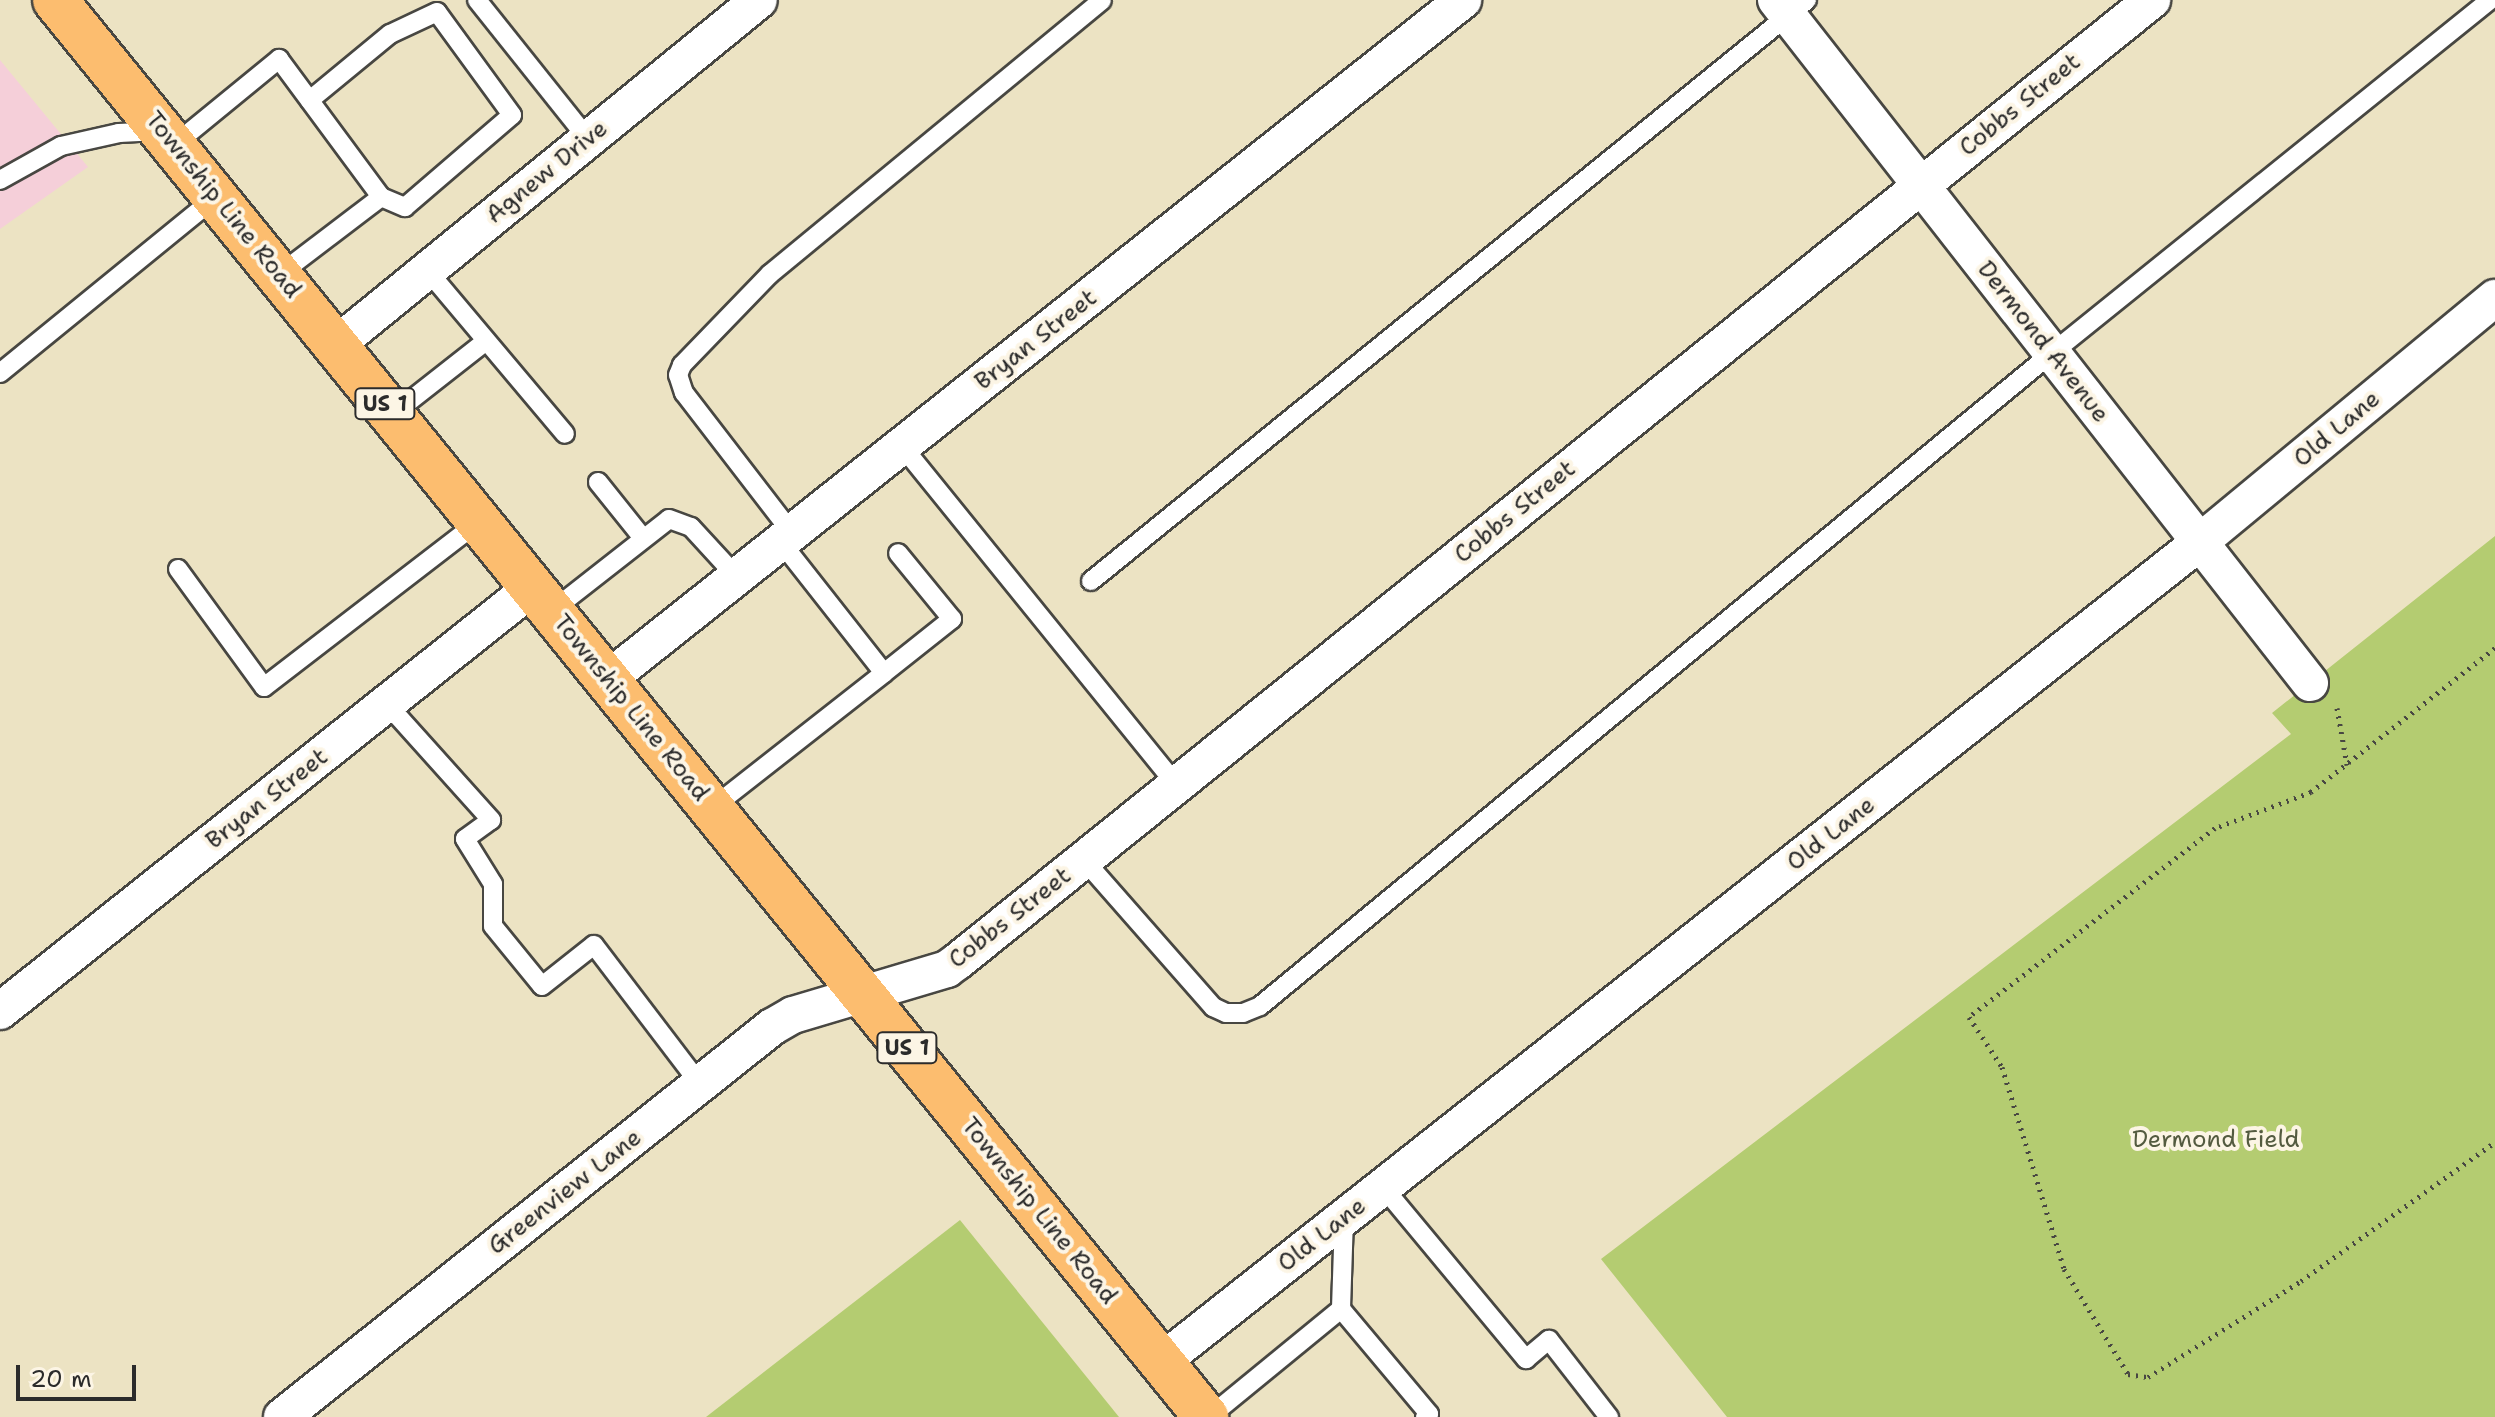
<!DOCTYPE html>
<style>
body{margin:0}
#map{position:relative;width:2495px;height:1417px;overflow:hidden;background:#ece3c3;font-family:"Shantell Sans",sans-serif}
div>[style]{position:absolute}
.built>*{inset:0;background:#f5cfd9}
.green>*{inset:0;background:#b4cc71}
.path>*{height:5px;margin-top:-2.5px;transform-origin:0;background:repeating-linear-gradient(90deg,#484742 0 2px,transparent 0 8px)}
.roads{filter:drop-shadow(2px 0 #484742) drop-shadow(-2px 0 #484742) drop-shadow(0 2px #484742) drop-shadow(0 -2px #484742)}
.lane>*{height:18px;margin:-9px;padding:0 9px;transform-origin:9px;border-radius:9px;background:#fff}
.street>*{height:36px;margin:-18px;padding:0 18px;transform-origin:18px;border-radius:18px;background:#fff}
.highway>*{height:44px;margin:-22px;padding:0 22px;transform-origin:22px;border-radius:22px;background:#fcbd6f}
span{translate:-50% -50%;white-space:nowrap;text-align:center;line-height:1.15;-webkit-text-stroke:8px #fcf5e5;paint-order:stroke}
.shield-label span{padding:2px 6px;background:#fcf5e5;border:2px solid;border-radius:6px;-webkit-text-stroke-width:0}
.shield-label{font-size:22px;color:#2b2b2b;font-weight:700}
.street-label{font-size:24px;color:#2b2b2b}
.park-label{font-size:24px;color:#545b40}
.scale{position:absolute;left:16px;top:1365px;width:120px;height:36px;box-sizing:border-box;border:4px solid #2b2b2b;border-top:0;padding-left:10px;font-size:24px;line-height:28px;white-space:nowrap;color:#2b2b2b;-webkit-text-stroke:6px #fcf5e5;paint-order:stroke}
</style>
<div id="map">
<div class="built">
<div style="clip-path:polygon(0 60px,88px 167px,0 229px)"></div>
</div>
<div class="green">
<div style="clip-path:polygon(2495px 536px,2495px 1417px,1727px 1417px,1601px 1259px,2291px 734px,2272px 713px)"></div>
<div style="clip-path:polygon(960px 1220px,1119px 1417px,706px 1417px)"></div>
</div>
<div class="path">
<div style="left:2495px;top:648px;width:234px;rotate:142deg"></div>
<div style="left:2311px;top:792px;width:103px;rotate:159.4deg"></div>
<div style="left:2215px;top:828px;width:310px;rotate:142.5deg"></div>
<div style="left:1969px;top:1017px;width:60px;rotate:56.6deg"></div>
<div style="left:2002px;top:1067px;width:211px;rotate:72.9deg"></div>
<div style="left:2064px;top:1269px;width:123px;rotate:58.6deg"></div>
<div style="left:2128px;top:1374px;width:20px;rotate:9deg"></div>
<div style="left:2148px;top:1377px;width:181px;rotate:-32.1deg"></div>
<div style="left:2301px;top:1281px;width:239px;rotate:-35.6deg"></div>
<div style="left:2337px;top:708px;width:58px;rotate:80deg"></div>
</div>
<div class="roads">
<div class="lane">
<div style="left:477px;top:0;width:178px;rotate:51.4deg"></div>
<div style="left:174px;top:145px;width:136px;rotate:-39.3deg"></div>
<div style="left:279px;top:59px;width:172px;rotate:53.5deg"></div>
<div style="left:381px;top:197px;width:26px;rotate:23deg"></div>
<div style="left:405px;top:207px;width:141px;rotate:-40.7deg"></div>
<div style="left:512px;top:115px;width:127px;rotate:-126.1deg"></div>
<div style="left:437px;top:12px;width:52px;rotate:154.9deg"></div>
<div style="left:390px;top:34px;width:104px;rotate:140.5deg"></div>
<div style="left:0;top:180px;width:70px;rotate:-29.1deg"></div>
<div style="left:61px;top:146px;width:59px;rotate:-12.6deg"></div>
<div style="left:119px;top:133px;width:40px;rotate:-2.9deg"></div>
<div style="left:427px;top:270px;width:214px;rotate:49.9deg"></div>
<div style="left:280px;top:274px;width:127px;rotate:-37.3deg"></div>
<div style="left:0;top:373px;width:279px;rotate:-39.2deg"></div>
<div style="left:393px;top:414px;width:118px;rotate:-38.1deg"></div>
<div style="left:902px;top:446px;width:437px;rotate:51deg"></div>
<div style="left:598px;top:482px;width:70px;rotate:51.3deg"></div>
<div style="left:792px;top:533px;width:177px;rotate:-127.6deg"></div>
<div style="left:684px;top:393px;width:19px;rotate:-108deg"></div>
<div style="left:678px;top:375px;width:11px;rotate:-68deg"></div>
<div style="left:682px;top:365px;width:127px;rotate:-46deg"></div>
<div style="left:770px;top:274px;width:430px;rotate:-39.5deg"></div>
<div style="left:178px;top:569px;width:146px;rotate:53.9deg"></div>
<div style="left:264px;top:687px;width:270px;rotate:-37.6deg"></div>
<div style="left:1091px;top:581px;width:922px;rotate:-39.06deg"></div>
<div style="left:553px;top:610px;width:147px;rotate:-38.1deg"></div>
<div style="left:669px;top:519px;width:23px;rotate:20deg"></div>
<div style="left:691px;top:527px;width:68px;rotate:47.4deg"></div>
<div style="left:884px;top:673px;width:87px;rotate:-38.5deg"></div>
<div style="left:952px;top:619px;width:85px;rotate:-129.3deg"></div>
<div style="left:387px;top:704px;width:156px;rotate:48.1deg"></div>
<div style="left:491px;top:820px;width:32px;rotate:144deg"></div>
<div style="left:465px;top:839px;width:53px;rotate:58.1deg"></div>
<div style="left:493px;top:884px;width:42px;rotate:90deg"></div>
<div style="left:493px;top:926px;width:77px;rotate:50.8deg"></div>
<div style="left:542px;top:986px;width:66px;rotate:-38.3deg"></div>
<div style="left:594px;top:945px;width:175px;rotate:52.7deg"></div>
<div style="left:712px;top:808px;width:219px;rotate:-38.1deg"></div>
<div style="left:884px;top:673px;width:167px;rotate:-128.2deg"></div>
<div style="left:1084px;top:860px;width:196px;rotate:48.7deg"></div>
<div style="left:1213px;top:1007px;width:14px;rotate:25deg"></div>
<div style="left:1226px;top:1013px;width:17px"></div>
<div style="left:1243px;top:1013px;width:18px;rotate:-22deg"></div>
<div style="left:1260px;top:1006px;width:1026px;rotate:-39.51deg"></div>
<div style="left:2052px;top:353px;width:563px;rotate:-38.87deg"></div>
<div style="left:1383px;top:1187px;width:224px;rotate:50.3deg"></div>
<div style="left:1526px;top:1359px;width:30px;rotate:-40deg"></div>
<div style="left:1549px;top:1340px;width:98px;rotate:52.1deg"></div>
<div style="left:1344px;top:1218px;width:91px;rotate:91.9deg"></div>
<div style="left:1341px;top:1309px;width:137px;rotate:50deg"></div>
<div style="left:1429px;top:1414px;width:5px;rotate:143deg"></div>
<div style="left:1209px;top:1417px;width:171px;rotate:-39.3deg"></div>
</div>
<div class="street">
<div style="left:1776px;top:0;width:867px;rotate:51.98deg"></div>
<div style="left:337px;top:344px;width:544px;rotate:-39.19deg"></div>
<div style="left:608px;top:679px;width:1092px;rotate:-38.45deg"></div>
<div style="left:0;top:1011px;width:681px;rotate:-38.5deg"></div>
<div style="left:1161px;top:1362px;width:1324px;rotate:-38.28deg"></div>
<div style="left:2200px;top:542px;width:383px;rotate:-39.6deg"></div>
<div style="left:282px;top:1417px;width:626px;rotate:-38.52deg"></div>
<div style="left:772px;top:1027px;width:24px;rotate:-30deg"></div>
<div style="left:793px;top:1015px;width:161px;rotate:-16.6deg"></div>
<div style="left:947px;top:969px;width:14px;rotate:-36deg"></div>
<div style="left:958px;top:961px;width:1533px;rotate:-38.83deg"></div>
</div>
<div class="highway">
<div style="left:55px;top:0;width:1826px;rotate:50.91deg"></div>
</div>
</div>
<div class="shield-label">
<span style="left:385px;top:404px">US 1</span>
<span style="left:907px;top:1048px">US 1</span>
</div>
<div class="street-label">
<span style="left:2020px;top:105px;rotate:-39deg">Cobbs Street</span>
<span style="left:547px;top:172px;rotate:-39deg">Agnew Drive</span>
<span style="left:223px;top:205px;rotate:51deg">Township Line Road</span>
<span style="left:1036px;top:340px;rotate:-38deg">Bryan Street</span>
<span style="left:2043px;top:342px;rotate:52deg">Dermond Avenue</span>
<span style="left:2337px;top:429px;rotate:-40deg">Old Lane</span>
<span style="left:1515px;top:512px;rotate:-39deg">Cobbs Street</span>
<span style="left:631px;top:708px;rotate:51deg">Township Line Road</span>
<span style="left:267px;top:799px;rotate:-38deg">Bryan Street</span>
<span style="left:1831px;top:834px;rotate:-38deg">Old Lane</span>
<span style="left:1010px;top:918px;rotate:-38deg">Cobbs Street</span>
<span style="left:565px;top:1192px;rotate:-38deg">Greenview Lane</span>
<span style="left:1039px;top:1211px;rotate:51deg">Township Line Road</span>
<span style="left:1322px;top:1235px;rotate:-38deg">Old Lane</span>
</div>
<div class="park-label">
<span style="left:2216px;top:1140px">Dermond Field</span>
</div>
<div class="scale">20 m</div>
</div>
